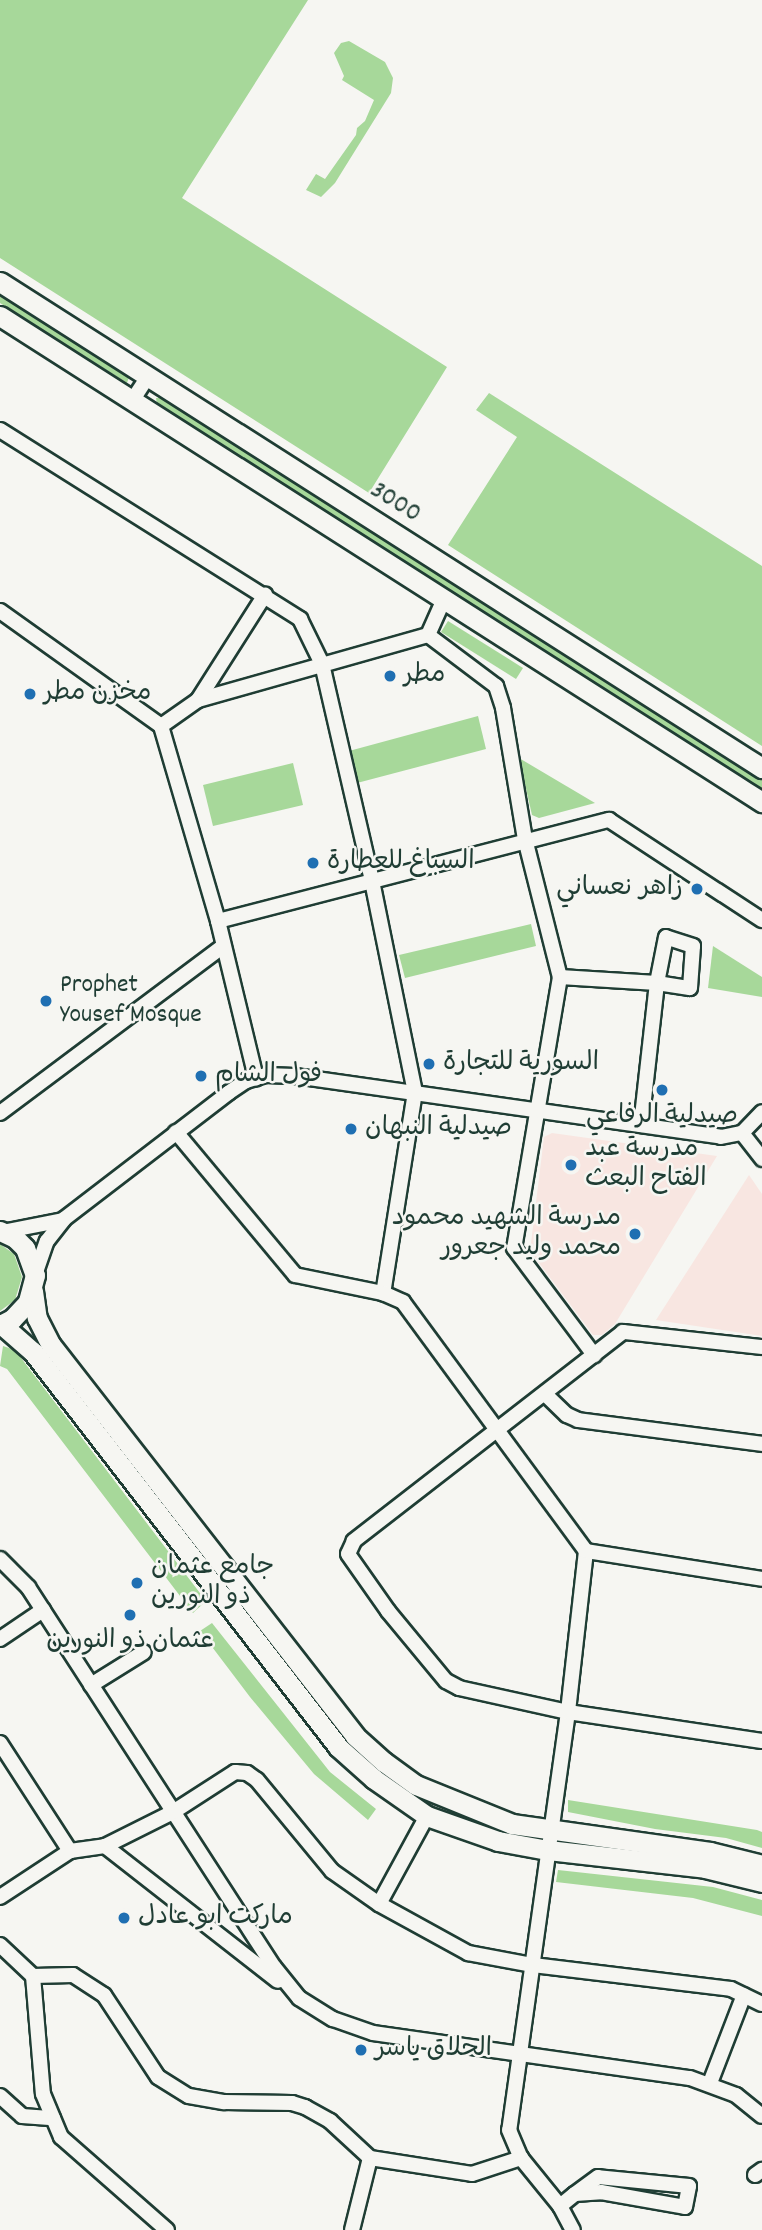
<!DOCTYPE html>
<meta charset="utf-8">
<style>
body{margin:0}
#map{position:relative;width:762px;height:2230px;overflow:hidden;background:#f6f6f2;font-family:Dekko,"Playpen Sans Arabic",sans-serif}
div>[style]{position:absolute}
.built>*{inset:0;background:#f8e6e1}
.green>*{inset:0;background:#a7d89a}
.roads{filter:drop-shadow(2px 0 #1f3d34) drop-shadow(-2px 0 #1f3d34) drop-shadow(0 2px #1f3d34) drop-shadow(0 -2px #1f3d34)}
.street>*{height:14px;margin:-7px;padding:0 7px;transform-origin:7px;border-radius:7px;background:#f6f6f2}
.secondary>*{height:19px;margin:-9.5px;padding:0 9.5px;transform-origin:9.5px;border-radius:9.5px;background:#f6f6f2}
.dots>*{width:19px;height:19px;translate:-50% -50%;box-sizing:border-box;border:4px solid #f6f6f2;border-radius:50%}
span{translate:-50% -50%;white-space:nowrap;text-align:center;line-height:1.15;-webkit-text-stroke:5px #f6f6f2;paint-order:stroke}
.street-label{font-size:26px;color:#1f3d34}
.poi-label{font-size:26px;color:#1f3d34}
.left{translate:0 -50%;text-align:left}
.right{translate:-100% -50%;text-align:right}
</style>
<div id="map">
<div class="built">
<div style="clip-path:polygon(552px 1133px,717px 1156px,615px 1324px,602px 1335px,593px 1335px,530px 1251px,544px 1137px)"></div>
<div style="clip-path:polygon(749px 1175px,762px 1194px,762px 1336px,656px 1320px)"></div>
</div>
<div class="green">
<div style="clip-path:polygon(0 0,308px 0,182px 198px,447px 367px,369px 493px,0 258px)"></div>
<div style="clip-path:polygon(349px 41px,385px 62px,393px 78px,391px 93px,335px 183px,321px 197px,306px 190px,316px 174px,325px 179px,356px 135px,357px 128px,365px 121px,374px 100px,342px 80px,344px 76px,334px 53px,341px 43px)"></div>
<div style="clip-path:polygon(0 292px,130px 374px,127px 383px,0 303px)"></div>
<div style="clip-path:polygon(489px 393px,762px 566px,762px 746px,448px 545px,517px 437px,476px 410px)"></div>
<div style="clip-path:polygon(156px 398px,164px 398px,762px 780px,762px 790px,157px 404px)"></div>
<div style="clip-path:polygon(448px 621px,523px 668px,516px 679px,441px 632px)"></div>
<div style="clip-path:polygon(478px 716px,486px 749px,357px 783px,349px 751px)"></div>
<div style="clip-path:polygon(519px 758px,595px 803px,539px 818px,532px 815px)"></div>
<div style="clip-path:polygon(293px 763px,303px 805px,213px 826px,203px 785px)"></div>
<div style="clip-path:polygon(531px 924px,536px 946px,405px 978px,399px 955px)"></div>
<div style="clip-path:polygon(713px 946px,762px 977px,762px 997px,708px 988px)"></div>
<div style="clip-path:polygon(0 1244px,14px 1254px,22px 1277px,15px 1300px,0 1311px)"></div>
<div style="clip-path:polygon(3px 1346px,15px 1350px,206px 1601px,193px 1613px,7px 1369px,0 1366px)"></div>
<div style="clip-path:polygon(212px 1623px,330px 1772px,376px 1809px,368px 1820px,314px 1774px,250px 1697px,200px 1631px)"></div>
<div style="clip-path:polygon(568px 1800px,757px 1830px,762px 1832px,762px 1848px,726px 1838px,655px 1829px,568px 1812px)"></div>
<div style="clip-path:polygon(558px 1870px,713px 1887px,762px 1900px,762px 1916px,693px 1898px,556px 1882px)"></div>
</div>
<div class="roads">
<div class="street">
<div style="left:132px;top:401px;width:30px;rotate:-57deg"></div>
<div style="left:0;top:430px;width:355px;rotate:32.2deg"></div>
<div style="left:300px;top:619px;width:50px;rotate:63.9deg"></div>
<div style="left:322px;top:664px;width:223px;rotate:77deg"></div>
<div style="left:372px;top:881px;width:215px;rotate:78.5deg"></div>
<div style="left:415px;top:1092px;width:204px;rotate:99deg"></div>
<div style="left:0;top:611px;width:198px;rotate:35.5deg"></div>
<div style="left:161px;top:726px;width:203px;rotate:73.7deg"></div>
<div style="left:218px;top:921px;width:162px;rotate:76.4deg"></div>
<div style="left:428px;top:635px;width:85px;rotate:36.9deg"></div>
<div style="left:496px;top:686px;width:23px;rotate:72deg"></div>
<div style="left:503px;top:708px;width:133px;rotate:80.5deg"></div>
<div style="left:525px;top:839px;width:142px;rotate:75.8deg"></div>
<div style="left:560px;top:977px;width:275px;rotate:99.6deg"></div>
<div style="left:514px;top:1248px;width:134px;rotate:53.2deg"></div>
<div style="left:198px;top:700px;width:125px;rotate:-57.5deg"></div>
<div style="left:161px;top:726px;width:45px;rotate:-35.1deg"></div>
<div style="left:198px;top:700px;width:239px;rotate:-15.8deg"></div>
<div style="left:428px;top:635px;width:39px;rotate:-66deg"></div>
<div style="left:218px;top:921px;width:404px;rotate:-14.5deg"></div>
<div style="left:609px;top:820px;width:183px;rotate:33.2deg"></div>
<div style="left:560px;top:977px;width:97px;rotate:3.5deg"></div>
<div style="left:657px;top:983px;width:33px;rotate:9deg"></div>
<div style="left:690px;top:988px;width:42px;rotate:-85.9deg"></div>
<div style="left:693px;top:946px;width:28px;rotate:-162deg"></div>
<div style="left:666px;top:937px;width:47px;rotate:101.1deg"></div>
<div style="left:657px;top:983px;width:143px;rotate:96.4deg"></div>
<div style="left:0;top:1113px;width:277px;rotate:-36.8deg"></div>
<div style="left:176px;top:1132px;width:186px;rotate:50.2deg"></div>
<div style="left:295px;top:1275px;width:90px;rotate:11.6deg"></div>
<div style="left:383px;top:1293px;width:22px;rotate:24deg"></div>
<div style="left:403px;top:1302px;width:309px;rotate:53.7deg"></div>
<div style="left:586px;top:1551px;width:162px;rotate:96.4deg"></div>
<div style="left:568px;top:1712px;width:422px;rotate:98deg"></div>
<div style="left:509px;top:2130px;width:30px;rotate:67deg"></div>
<div style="left:521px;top:2158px;width:62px;rotate:50.9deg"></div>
<div style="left:560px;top:2206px;width:27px;rotate:62deg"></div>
<div style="left:742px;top:1133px;width:33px;rotate:52deg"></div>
<div style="left:2px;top:1232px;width:62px;rotate:-11.1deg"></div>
<div style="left:35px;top:1275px;width:36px;rotate:-71deg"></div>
<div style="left:47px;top:1241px;width:28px;rotate:-52deg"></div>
<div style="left:64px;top:1219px;width:207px;rotate:-37.5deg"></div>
<div style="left:228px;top:1093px;width:22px;rotate:-34deg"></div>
<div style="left:246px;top:1081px;width:21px;rotate:-17deg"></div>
<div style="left:266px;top:1075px;width:29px;rotate:2deg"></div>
<div style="left:295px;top:1076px;width:430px;rotate:8.1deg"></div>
<div style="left:721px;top:1137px;width:21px;rotate:-11deg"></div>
<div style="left:742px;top:1133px;width:29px;rotate:-46deg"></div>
<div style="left:762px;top:1347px;width:140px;rotate:-173.8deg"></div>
<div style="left:623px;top:1332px;width:341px;rotate:142.2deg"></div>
<div style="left:354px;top:1541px;width:14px;rotate:115deg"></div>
<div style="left:348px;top:1554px;width:70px;rotate:54.9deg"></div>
<div style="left:388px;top:1611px;width:91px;rotate:50.4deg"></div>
<div style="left:446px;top:1681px;width:15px;rotate:28deg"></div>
<div style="left:459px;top:1688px;width:112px;rotate:12.4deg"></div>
<div style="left:568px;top:1712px;width:196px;rotate:8.5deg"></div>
<div style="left:545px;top:1394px;width:30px;rotate:44deg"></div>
<div style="left:567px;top:1415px;width:12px;rotate:24deg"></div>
<div style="left:578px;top:1420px;width:186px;rotate:7.4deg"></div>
<div style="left:586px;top:1551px;width:178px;rotate:9deg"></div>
<div style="left:0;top:1559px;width:40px;rotate:45deg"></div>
<div style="left:28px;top:1587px;width:453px;rotate:57.1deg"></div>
<div style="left:274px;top:1967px;width:40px;rotate:51deg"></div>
<div style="left:299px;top:1998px;width:40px;rotate:32deg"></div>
<div style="left:333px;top:2019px;width:42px;rotate:19.3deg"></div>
<div style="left:373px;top:2033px;width:320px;rotate:8.1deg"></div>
<div style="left:690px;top:2078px;width:49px;rotate:20.3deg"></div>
<div style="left:736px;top:2095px;width:33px;rotate:39deg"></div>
<div style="left:0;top:1639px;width:52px;rotate:-34deg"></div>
<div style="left:91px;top:1685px;width:62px;rotate:-31.9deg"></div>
<div style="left:0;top:1743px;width:129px;rotate:57.1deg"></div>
<div style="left:105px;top:1846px;width:219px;rotate:38deg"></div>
<div style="left:0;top:1897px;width:84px;rotate:-33.3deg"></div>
<div style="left:70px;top:1851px;width:35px;rotate:-8deg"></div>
<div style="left:105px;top:1846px;width:76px;rotate:-26.6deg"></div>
<div style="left:173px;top:1812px;width:74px;rotate:-32.8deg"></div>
<div style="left:235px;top:1772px;width:12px;rotate:5deg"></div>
<div style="left:247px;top:1773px;width:12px;rotate:35deg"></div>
<div style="left:257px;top:1780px;width:118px;rotate:50.5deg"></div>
<div style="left:332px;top:1871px;width:57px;rotate:35.1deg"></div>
<div style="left:379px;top:1904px;width:102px;rotate:28.8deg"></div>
<div style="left:468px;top:1953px;width:66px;rotate:10.5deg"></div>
<div style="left:533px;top:1965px;width:199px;rotate:6.9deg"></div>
<div style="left:731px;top:1989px;width:34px;rotate:26deg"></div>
<div style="left:379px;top:1904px;width:100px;rotate:-61.4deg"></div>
<div style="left:0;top:1945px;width:45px;rotate:43.2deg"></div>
<div style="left:33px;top:1976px;width:40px;rotate:-1.4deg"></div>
<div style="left:73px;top:1975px;width:37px;rotate:33deg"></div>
<div style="left:104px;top:1995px;width:98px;rotate:56.6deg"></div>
<div style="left:158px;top:2077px;width:36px;rotate:32deg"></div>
<div style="left:189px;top:2096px;width:36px;rotate:10deg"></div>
<div style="left:224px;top:2102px;width:68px;rotate:0.8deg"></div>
<div style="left:292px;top:2103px;width:14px;rotate:17deg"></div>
<div style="left:305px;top:2107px;width:29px;rotate:29deg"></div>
<div style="left:330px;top:2121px;width:54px;rotate:42.8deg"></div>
<div style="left:370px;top:2158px;width:103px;rotate:8.9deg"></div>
<div style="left:472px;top:2174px;width:52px;rotate:-18.1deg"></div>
<div style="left:33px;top:1976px;width:118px;rotate:85.2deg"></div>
<div style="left:43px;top:2094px;width:47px;rotate:67.3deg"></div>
<div style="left:61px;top:2137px;width:141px;rotate:41.3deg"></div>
<div style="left:710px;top:2083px;width:94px;rotate:-68.9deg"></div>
<div style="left:0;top:2096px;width:30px;rotate:42deg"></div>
<div style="left:22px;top:2116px;width:31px;rotate:4deg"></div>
<div style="left:755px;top:2175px;width:9px;rotate:-36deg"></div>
<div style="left:560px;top:2206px;width:19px;rotate:-39deg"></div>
<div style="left:575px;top:2194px;width:26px;rotate:-4deg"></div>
<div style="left:601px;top:2192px;width:85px;rotate:10.1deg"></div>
<div style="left:685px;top:2207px;width:21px;rotate:-79deg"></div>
<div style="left:689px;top:2186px;width:91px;rotate:-174.4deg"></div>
<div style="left:598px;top:2177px;width:29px;rotate:144deg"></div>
<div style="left:352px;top:2230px;width:74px;rotate:-76deg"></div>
</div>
<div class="secondary">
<div style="left:0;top:282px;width:904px;rotate:32.53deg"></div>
<div style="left:0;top:316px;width:904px;rotate:32.53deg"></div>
<div style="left:0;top:1231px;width:17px;rotate:25deg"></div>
<div style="left:15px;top:1238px;width:14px;rotate:45deg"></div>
<div style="left:25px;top:1248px;width:29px;rotate:70deg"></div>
<div style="left:35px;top:1275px;width:28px;rotate:105deg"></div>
<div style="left:28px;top:1302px;width:23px;rotate:133deg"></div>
<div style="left:12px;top:1319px;width:13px;rotate:153deg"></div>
<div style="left:33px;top:1291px;width:27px;rotate:82deg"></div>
<div style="left:37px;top:1318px;width:30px;rotate:63deg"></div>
<div style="left:51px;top:1345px;width:495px;rotate:52.1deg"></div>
<div style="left:355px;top:1736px;width:39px;rotate:42deg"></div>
<div style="left:384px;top:1762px;width:39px;rotate:36deg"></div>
<div style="left:416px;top:1785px;width:104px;rotate:22.1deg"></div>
<div style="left:512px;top:1824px;width:200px;rotate:8deg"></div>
<div style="left:710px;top:1852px;width:54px;rotate:14deg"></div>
<div style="left:1px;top:1324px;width:43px;rotate:41.2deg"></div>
<div style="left:33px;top:1352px;width:499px;rotate:52.3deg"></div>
<div style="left:338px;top:1747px;width:48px;rotate:41.6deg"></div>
<div style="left:374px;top:1779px;width:65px;rotate:34.9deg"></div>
<div style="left:427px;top:1816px;width:75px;rotate:19.4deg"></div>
<div style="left:498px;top:1841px;width:51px;rotate:10.2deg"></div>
<div style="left:548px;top:1850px;width:158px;rotate:6.5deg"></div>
<div style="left:705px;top:1868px;width:59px;rotate:13.8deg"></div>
</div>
</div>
<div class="dots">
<div style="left:390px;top:676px;background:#1f6fb2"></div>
<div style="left:30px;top:694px;background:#1f6fb2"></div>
<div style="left:313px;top:863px;background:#1f6fb2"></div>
<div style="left:697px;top:889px;background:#1f6fb2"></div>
<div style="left:46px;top:1001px;background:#1f6fb2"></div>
<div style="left:429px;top:1064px;background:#1f6fb2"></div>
<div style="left:201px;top:1076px;background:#1f6fb2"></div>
<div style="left:662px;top:1090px;background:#1f6fb2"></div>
<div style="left:351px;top:1129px;background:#1f6fb2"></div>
<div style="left:571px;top:1165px;background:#1f6fb2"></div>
<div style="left:635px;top:1234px;background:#1f6fb2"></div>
<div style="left:137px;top:1583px;background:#1f6fb2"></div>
<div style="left:130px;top:1615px;background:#1f6fb2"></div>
<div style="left:124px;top:1918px;background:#1f6fb2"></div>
<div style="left:361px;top:2050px;background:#1f6fb2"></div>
</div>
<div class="street-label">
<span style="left:395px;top:503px;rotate:32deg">3000</span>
</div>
<div class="poi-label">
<span class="left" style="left:404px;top:676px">مطر</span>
<span class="left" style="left:44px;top:694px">مخزن مطر</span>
<span class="left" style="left:327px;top:863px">السباغ للعطارة</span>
<span class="right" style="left:683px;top:889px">زاهر نعساني</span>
<span class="left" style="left:60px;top:1001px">Prophet<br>Yousef Mosque</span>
<span class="left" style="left:443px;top:1064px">السورية للتجارة</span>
<span class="left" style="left:215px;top:1076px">فول الشام</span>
<span style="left:662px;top:1117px">صيدلية الرفاعي</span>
<span class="left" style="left:365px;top:1129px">صيدلية النبهان</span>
<span class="left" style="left:585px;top:1165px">مدرسة عبد<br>الفتاح البعث</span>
<span class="right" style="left:621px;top:1234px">مدرسة الشهيد محمود<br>محمد وليد جعرور</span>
<span class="left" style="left:151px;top:1583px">جامع عثمان<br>ذو النورين</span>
<span style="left:130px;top:1642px">عثمان ذو النورين</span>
<span class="left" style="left:138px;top:1918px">ماركت ابو عادل</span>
<span class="left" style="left:375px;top:2050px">الحلاق ياسر</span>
</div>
</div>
